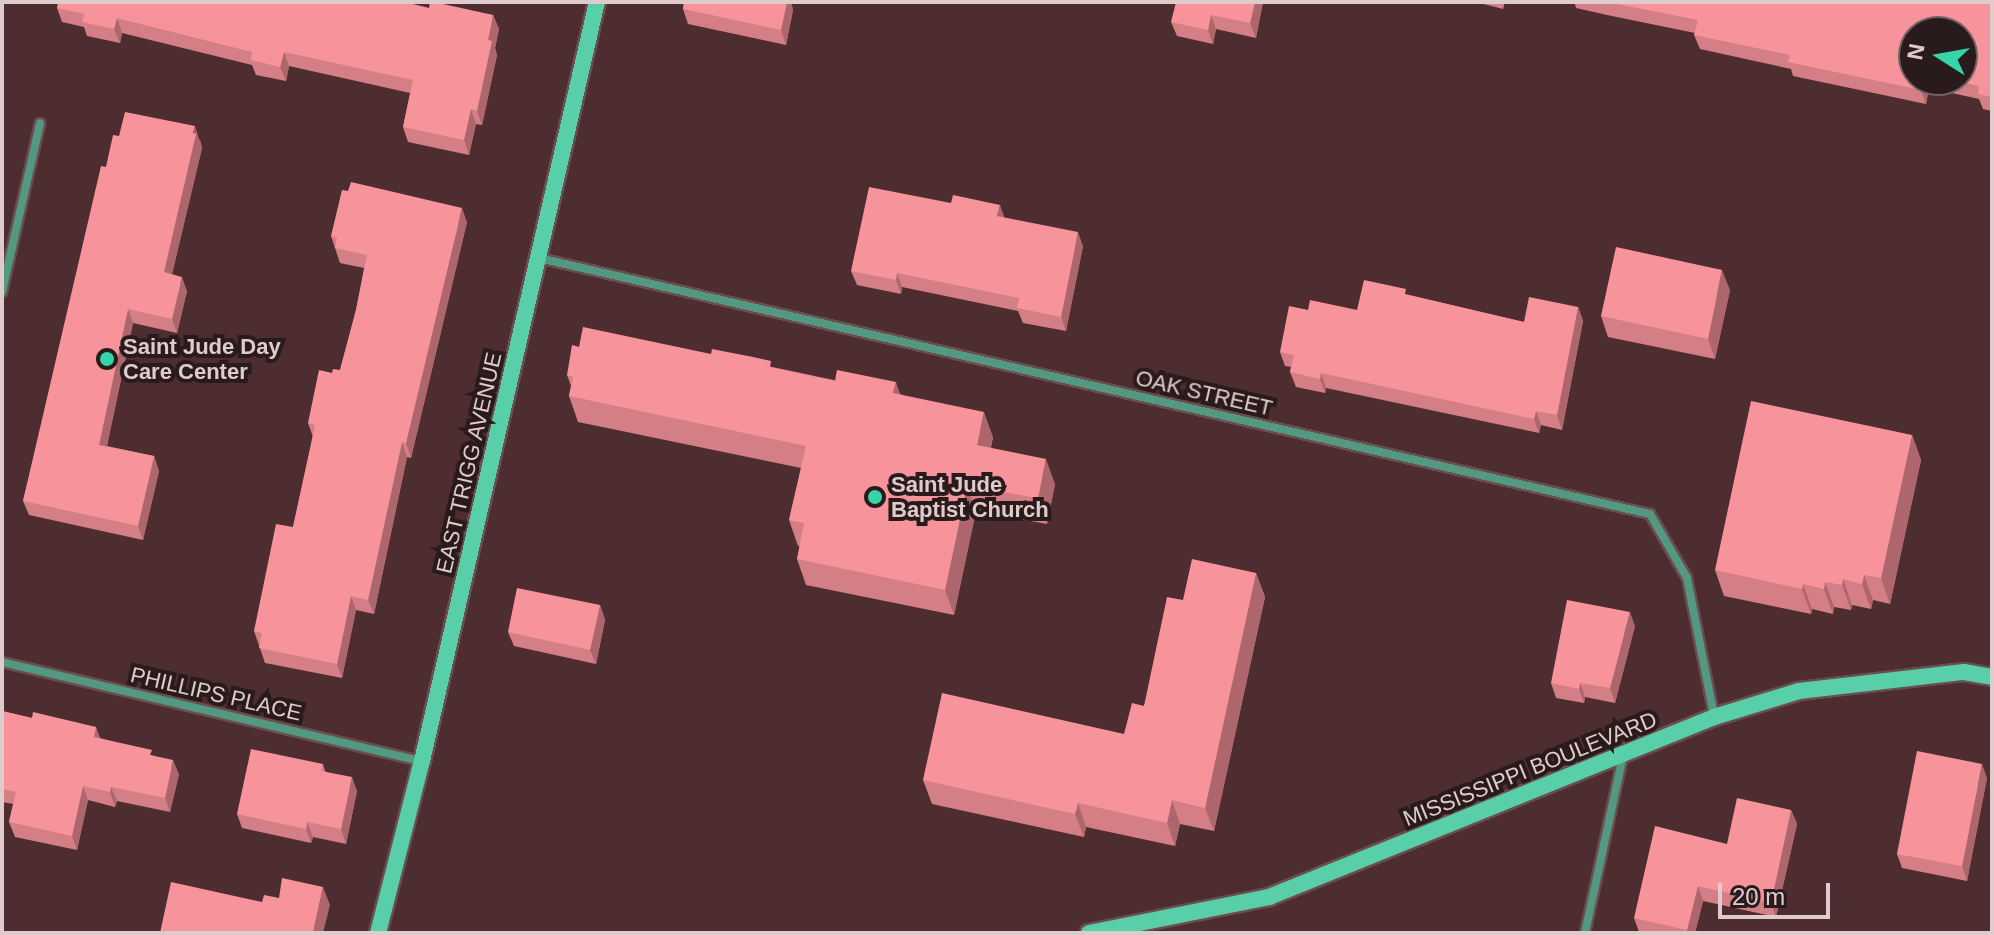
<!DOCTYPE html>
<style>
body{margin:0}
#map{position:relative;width:1994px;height:935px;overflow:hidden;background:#4d2d2f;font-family:Arial,sans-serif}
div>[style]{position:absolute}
.roads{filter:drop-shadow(2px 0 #6a4d4e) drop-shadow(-2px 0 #6a4d4e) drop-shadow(0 2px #6a4d4e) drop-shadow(0 -2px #6a4d4e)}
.street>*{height:8px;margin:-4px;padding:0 4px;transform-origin:4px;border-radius:4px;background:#539880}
.secondary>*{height:16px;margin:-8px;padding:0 8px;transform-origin:8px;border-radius:8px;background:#58cfa8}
.wall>*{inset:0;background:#d47e85}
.shaded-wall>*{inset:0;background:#ad676c}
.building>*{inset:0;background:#f7939b}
.dots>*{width:22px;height:22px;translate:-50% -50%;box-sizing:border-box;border:4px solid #291a1b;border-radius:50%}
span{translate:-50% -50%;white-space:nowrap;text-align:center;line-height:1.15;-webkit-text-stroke:8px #291a1b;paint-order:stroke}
.poi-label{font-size:22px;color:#e0cbcc;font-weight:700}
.left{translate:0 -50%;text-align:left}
.street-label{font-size:22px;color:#e0cbcc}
.frame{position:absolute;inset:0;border:4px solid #e0cbcc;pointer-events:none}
.north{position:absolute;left:1898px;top:16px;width:80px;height:80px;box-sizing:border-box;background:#291a1b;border:2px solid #726162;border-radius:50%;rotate:281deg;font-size:22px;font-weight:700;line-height:32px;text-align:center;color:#e0cbcc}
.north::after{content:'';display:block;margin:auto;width:28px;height:36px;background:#36d4a7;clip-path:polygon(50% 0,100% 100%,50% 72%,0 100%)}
.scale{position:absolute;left:1718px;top:883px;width:112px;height:36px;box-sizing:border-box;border:4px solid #e0cbcc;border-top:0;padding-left:10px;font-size:24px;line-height:28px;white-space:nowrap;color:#e0cbcc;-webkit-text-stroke:6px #291a1b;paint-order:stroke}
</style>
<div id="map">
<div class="roads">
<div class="street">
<div style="left:539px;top:258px;width:1140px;rotate:12.98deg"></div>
<div style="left:1650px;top:514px;width:74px;rotate:60deg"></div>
<div style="left:1687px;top:578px;width:141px;rotate:78.9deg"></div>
<div style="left:2px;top:292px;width:173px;rotate:-77.3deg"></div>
<div style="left:2px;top:662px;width:432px;rotate:13.3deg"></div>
<div style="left:1585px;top:933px;width:181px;rotate:-77.9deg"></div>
</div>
<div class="secondary">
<div style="left:378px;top:933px;width:178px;rotate:-75.7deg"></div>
<div style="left:422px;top:761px;width:779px;rotate:-77.02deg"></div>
<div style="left:1089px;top:933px;width:184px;rotate:-11.3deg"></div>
<div style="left:1269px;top:897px;width:480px;rotate:-22deg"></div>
<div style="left:1714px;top:717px;width:89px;rotate:-17deg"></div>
<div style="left:1799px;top:691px;width:166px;rotate:-6.6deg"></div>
<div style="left:1964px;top:672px;width:28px;rotate:10deg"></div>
</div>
</div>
<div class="wall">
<div style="clip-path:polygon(684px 2px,791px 2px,793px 10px,786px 45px,688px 24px,683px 9px)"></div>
<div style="clip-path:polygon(1263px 2px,1256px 38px,1216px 29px,1213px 44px,1177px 36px,1171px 22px)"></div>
<div style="clip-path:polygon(1476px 2px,1505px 2px,1503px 9px)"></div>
<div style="clip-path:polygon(evenodd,1564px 2px,1992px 2px,1992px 111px,1983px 109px,1979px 99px,1929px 88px,1926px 104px,1793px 76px,1791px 69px,1700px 49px,1694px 35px,1695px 33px,1607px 15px,1576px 8px,1575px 4px,1564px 2px,1962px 32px,1962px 80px,1914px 80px,1962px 32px)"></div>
<div style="clip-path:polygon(57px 8px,429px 8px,493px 15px,499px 29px,495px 48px,497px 55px,482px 125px,476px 124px,469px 155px,408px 142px,403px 127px,410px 93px,289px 66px,286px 81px,256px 75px,252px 65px,122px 33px,120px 43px,87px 36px,84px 27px,62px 22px)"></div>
<div style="clip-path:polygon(119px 136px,200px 140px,202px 148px,172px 274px,187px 291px,177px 333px,133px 323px,107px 446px,154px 456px,159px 471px,143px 540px,29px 515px,23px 501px,106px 167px)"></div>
<div style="clip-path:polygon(1004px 218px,1083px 246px,1066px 331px,1023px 323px,1018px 311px,902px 287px,901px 294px,857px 285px,851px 271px)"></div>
<div style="clip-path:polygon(467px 222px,411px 458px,407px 457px,374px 614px,356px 610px,342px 678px,265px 663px,254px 631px,293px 527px,313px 437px,308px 423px,332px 373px,340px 370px,356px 310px,364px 268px,340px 263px,331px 236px)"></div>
<div style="clip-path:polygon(1730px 290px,1715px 359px,1608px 337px,1601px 316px)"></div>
<div style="clip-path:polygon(1408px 295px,1524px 322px,1578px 307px,1583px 321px,1562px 430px,1541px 425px,1539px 433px,1326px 388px,1325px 393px,1296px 387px,1290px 372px,1291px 367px,1285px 366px,1280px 352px,1308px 310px,1357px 310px)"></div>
<div style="clip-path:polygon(579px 347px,711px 354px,900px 394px,993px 437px,991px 448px,1055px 484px,1047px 524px,976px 511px,954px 615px,806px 585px,797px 559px,800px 546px,798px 546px,789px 520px,801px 468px,578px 422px,569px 396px,571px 386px,567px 375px)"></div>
<div style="clip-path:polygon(1912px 435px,1921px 460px,1890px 604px,1873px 600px,1871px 609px,1852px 605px,1851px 610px,1834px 607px,1833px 614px,1812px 609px,1811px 614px,1724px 596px,1715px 570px)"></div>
<div style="clip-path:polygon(1256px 573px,1265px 597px,1214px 831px,1180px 824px,1175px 846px,1086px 827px,1084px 837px,932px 804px,923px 780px,1124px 734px,1144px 706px,1183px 600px)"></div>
<div style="clip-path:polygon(600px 605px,605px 620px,596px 664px,514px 646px,508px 632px)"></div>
<div style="clip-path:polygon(1635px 626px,1615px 703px,1585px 697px,1584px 703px,1556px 698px,1551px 683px)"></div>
<div style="clip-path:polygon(2px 711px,32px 718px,96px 727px,100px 738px,154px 756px,179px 774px,170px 812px,117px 801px,115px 807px,88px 800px,77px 850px,15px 837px,9px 822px,13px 804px,2px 802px)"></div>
<div style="clip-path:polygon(323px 764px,325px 771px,357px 791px,346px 844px,313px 837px,311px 843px,242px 828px,237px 814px)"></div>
<div style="clip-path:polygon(1987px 778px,1967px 881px,1902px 868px,1897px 854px)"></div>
<div style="clip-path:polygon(1791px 810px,1797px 824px,1776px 917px,1703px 901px,1695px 933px,1644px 933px,1639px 932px,1634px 918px,1727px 844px)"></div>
</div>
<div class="shaded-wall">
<div style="clip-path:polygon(787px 2px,791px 2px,793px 10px,786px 45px,781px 30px)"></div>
<div style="clip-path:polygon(1255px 2px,1263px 2px,1256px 38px,1250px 23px)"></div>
<div style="clip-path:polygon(493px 15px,499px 29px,495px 48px,497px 55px,482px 125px,477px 111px,488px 40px)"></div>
<div style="clip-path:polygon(1211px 15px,1216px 29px,1213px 44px,1208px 30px)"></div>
<div style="clip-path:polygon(117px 18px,122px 33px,120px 43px,114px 29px)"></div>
<div style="clip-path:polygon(284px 52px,289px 66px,286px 81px,280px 67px)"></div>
<div style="clip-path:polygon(1923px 80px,1926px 80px,1929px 88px,1926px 104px,1921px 90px)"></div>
<div style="clip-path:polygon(471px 109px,476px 124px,469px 155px,464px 140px)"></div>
<div style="clip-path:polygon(195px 126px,202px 148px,169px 287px,164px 272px)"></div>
<div style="clip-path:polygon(1000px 205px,1005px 219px,997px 216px)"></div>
<div style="clip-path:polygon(462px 208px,467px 222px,411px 458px,406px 443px)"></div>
<div style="clip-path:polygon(1078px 232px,1083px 246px,1066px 331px,1061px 317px)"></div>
<div style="clip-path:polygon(1722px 270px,1730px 290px,1715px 359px,1708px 339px)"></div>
<div style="clip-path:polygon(897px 273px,902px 287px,901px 294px,896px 280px)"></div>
<div style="clip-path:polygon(182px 277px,187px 291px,177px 333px,172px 319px)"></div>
<div style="clip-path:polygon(1578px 307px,1583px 321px,1562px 430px,1557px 415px)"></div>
<div style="clip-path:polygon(128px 309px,133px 323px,104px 459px,99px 445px)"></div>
<div style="clip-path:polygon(1321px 373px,1326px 388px,1325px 393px,1320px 379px)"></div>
<div style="clip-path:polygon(896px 382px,905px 408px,893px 393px)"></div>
<div style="clip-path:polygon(1536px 411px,1541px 425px,1539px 433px,1534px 419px)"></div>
<div style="clip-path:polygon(984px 412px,993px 437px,986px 470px,977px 445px)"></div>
<div style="clip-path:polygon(1912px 435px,1921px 460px,1890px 604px,1881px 578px)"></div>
<div style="clip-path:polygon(402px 442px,407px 457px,374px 614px,368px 600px)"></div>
<div style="clip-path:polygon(154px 456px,159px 471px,143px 540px,138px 526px)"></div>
<div style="clip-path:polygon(1046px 459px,1055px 484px,1047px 524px,1038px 498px)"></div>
<div style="clip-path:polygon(967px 486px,976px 511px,954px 615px,945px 590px)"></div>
<div style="clip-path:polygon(1256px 573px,1265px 597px,1214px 831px,1205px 808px)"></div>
<div style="clip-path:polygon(1864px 575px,1873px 600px,1871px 609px,1862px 584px)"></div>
<div style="clip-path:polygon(1843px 579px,1852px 605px,1851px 610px,1842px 585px)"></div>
<div style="clip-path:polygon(1825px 582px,1834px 607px,1833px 614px,1824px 589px)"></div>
<div style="clip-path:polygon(1803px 584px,1812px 609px,1811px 614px,1802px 589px)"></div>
<div style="clip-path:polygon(351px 596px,356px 610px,342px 678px,337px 664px)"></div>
<div style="clip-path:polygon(600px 605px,605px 620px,596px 664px,590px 650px)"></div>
<div style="clip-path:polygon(1630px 612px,1635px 626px,1615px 703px,1610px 688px)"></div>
<div style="clip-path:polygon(1580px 683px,1585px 697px,1584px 703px,1579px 689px)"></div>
<div style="clip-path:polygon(96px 727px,101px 741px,94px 737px)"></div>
<div style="clip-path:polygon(173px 760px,179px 774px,170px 812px,165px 798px)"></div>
<div style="clip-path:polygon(1982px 764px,1987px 778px,1967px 881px,1962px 866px)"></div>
<div style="clip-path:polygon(352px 777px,357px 791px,346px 844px,341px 829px)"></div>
<div style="clip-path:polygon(83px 786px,88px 800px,77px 850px,72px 836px)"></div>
<div style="clip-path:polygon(111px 787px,117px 801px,115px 807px,110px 792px)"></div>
<div style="clip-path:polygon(1172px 800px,1180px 824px,1175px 846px,1167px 823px)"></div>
<div style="clip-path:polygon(1078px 803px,1086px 827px,1084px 837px,1075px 814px)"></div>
<div style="clip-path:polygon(1791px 810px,1797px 824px,1776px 917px,1771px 903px)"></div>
<div style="clip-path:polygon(307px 822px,313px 837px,311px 843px,306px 829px)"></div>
<div style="clip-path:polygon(1698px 886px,1703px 901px,1695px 933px,1688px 933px,1687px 930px)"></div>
<div style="clip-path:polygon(323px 887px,330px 905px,323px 933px,313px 933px)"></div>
</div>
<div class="building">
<div style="clip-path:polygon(58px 2px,405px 2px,429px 8px,430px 2px,434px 2px,493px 15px,488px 40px,492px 41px,477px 111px,471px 109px,464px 140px,403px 127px,413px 80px,284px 52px,280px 67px,251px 60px,252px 52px,117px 18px,114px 29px,82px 22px,84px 14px,57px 8px)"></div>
<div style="clip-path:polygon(684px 2px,787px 2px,781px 30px,683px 9px)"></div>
<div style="clip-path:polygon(1176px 2px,1255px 2px,1250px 23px,1211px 15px,1208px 30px,1171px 22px)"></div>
<div style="clip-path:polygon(1607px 2px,1992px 2px,1992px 97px,1978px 94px,1979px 86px,1952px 80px,1962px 80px,1962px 32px,1914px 32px,1914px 80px,1923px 80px,1921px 90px,1788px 62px,1790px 55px,1694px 35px,1698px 20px)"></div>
<div style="clip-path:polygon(125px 112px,195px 126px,193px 133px,196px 134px,164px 272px,182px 277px,172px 319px,128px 309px,99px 445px,154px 456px,138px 526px,23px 501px,101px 166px,106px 167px,113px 135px,119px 136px)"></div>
<div style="clip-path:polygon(351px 182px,462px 208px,406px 443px,402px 442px,368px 600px,351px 596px,337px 664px,259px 648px,262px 633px,254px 631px,276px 524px,293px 527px,315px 425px,308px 423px,319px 370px,332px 373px,333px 369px,340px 370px,356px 310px,367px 255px,335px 248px,337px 238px,331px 236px,342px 190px,348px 191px)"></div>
<div style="clip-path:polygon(869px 187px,951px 203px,953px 195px,1000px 205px,997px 216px,1078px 232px,1061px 317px,1017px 308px,1019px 298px,897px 273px,896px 280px,851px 271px)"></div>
<div style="clip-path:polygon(1616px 247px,1722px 270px,1708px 339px,1601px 316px)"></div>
<div style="clip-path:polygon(1364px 280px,1406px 289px,1405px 294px,1524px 322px,1529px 297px,1578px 307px,1557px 415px,1536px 411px,1534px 419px,1321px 373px,1320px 379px,1290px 372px,1294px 355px,1280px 352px,1289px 306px,1308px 310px,1310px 300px,1357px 310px)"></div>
<div style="clip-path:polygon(583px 327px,711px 354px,712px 349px,753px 357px,771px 361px,770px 367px,835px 381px,837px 370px,896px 382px,893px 393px,984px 412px,977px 445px,1046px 459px,1038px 498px,967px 486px,945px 590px,797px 559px,804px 523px,789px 520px,806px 446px,569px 396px,573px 377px,567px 375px,572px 345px,579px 347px)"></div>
<div style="clip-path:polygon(1751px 401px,1912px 435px,1881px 578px,1864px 575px,1862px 584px,1843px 579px,1842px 585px,1825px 582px,1824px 589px,1803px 584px,1802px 589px,1715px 570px)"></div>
<div style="clip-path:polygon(1192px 559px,1256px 573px,1205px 808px,1172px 800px,1167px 823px,1078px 803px,1075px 814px,923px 780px,942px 693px,1124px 734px,1132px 703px,1144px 706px,1167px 597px,1183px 600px)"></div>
<div style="clip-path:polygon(517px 588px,600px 605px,590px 650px,508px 632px)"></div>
<div style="clip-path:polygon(1567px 600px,1630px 612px,1610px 688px,1580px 683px,1579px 689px,1551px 683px)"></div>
<div style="clip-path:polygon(2px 711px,32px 718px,33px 712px,96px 727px,94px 737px,152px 750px,150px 755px,173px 760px,165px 798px,111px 787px,110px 792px,83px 786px,72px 836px,9px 822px,16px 792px,2px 789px)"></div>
<div style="clip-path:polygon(251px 749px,323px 764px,321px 771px,352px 777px,341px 829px,307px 822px,306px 829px,237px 814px)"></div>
<div style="clip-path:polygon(1917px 751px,1982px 764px,1962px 866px,1897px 854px)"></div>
<div style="clip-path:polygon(1737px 798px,1791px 810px,1771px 903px,1698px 886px,1687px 930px,1634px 918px,1655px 826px,1727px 844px)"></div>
<div style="clip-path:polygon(282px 878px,323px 887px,313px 933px,160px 933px,171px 882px,262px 902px,264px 895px,279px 898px)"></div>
</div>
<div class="dots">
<div style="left:107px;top:359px;background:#36d4a7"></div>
<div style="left:875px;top:497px;background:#36d4a7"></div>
</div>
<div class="poi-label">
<span class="left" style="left:123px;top:359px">Saint Jude Day<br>Care Center</span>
<span class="left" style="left:891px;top:497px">Saint Jude<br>Baptist Church</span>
</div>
<div class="street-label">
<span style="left:1204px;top:393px;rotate:13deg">OAK STREET</span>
<span style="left:469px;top:463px;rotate:-77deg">EAST TRIGG AVENUE</span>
<span style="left:216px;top:694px;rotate:13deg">PHILLIPS PLACE</span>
<span style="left:1530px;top:769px;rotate:-22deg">MISSISSIPPI BOULEVARD</span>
</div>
<div class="frame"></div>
<div class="north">N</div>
<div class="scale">20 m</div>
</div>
